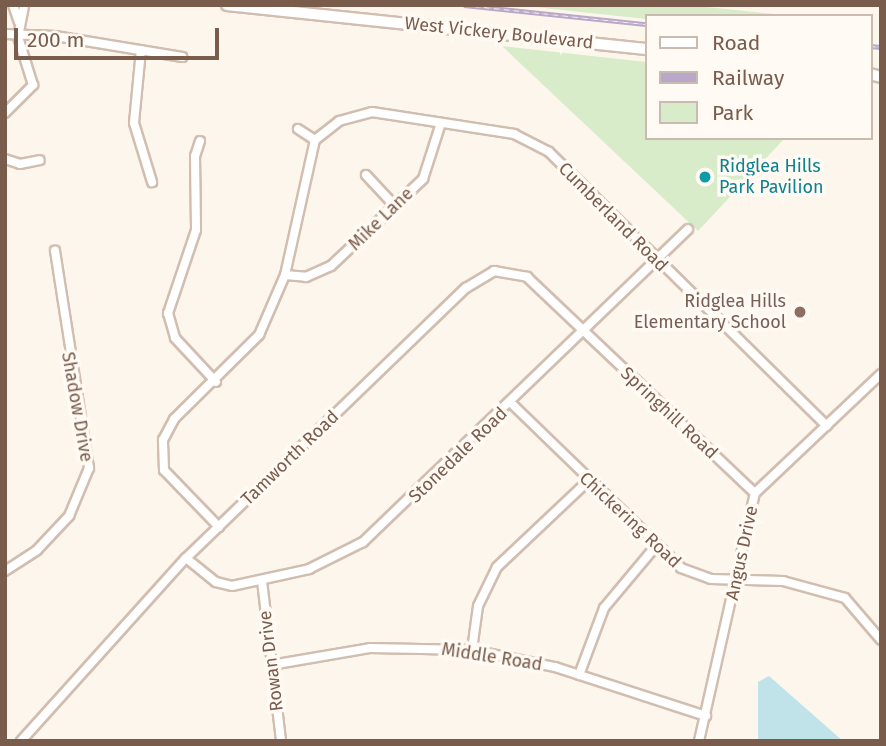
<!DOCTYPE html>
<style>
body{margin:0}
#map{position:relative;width:886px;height:746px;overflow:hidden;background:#fdf6ec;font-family:"Fira Sans",sans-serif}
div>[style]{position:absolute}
.green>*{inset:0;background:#d8ecc9}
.water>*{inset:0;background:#bfe3e8}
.roads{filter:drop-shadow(2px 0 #d1beb0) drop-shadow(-2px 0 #d1beb0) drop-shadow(0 2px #d1beb0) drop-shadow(0 -2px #d1beb0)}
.minor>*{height:8px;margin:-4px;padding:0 4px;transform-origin:4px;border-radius:4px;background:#fff}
.secondary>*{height:10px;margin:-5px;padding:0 5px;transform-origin:5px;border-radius:5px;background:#fff}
.rail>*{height:4.5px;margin-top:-2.25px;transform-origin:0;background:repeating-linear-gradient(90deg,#fffaf3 0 5px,#b9a8c9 0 10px);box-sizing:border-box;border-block:2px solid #b9a8c9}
.dots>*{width:19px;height:19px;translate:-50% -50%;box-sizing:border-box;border:4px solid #fffaf3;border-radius:50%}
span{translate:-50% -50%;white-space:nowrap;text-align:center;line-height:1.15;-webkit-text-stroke:7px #fffaf3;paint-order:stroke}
.street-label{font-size:18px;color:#7a5c4d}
.culture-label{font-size:18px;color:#0d838f}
.left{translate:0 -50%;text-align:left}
.education-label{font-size:18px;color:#785e54}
.right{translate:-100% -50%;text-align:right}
.frame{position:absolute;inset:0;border:7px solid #7a5c4d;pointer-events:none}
.legend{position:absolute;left:645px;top:14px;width:228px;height:126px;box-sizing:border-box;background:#fffaf3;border:2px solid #cabbb1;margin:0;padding:9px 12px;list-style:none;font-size:21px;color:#7a5c4d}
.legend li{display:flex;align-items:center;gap:14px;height:35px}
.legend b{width:35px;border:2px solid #cabbb1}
.scale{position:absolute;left:14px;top:28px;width:205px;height:32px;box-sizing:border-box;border:4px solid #7a5c4d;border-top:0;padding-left:9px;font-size:21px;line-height:24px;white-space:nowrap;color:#7a5c4d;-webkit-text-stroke:5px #fffaf3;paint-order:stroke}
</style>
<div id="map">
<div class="green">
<div style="clip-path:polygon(516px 5px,688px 5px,793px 16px,646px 19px)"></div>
<div style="clip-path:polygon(502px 46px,646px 62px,646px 138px,785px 138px,698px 231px)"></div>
</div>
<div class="water">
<div style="clip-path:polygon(769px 676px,843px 741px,758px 741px,758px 682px)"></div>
</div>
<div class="roads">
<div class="minor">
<div style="left:13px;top:5px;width:18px;rotate:71deg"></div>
<div style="left:5px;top:34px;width:50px;rotate:2.3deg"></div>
<div style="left:55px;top:36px;width:129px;rotate:9.4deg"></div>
<div style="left:141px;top:50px;width:73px;rotate:95.5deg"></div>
<div style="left:134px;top:123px;width:62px;rotate:73deg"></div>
<div style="left:5px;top:113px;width:40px;rotate:-45deg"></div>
<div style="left:33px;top:85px;width:50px;rotate:-107.4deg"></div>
<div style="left:18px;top:37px;width:33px;rotate:-79deg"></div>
<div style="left:298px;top:129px;width:20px;rotate:33deg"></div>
<div style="left:200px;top:141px;width:16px;rotate:108deg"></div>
<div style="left:195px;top:156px;width:74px;rotate:89.2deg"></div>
<div style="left:196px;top:230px;width:88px;rotate:108.6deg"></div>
<div style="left:168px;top:313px;width:26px;rotate:74deg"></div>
<div style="left:175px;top:338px;width:60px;rotate:47deg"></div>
<div style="left:5px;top:159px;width:16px;rotate:18deg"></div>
<div style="left:20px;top:164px;width:20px;rotate:-11deg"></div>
<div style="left:366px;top:175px;width:42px;rotate:46.9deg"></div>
<div style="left:285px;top:275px;width:21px;rotate:5deg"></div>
<div style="left:306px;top:277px;width:27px;rotate:-24deg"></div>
<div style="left:331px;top:266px;width:127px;rotate:-43.4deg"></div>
<div style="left:423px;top:179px;width:59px;rotate:-72.2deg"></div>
<div style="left:511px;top:403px;width:237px;rotate:44.1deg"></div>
<div style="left:681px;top:568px;width:32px;rotate:20deg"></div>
<div style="left:711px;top:579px;width:72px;rotate:1.6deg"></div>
<div style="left:783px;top:581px;width:64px;rotate:15.3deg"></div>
<div style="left:845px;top:598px;width:55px;rotate:49.4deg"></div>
<div style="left:219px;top:527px;width:79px;rotate:-134deg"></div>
<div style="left:164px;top:470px;width:30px;rotate:-92deg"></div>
<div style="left:163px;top:440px;width:24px;rotate:-62deg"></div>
<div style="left:174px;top:419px;width:120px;rotate:-44.7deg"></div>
<div style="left:259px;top:335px;width:65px;rotate:-66.6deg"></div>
<div style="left:285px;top:275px;width:138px;rotate:-77.5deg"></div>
<div style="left:315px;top:140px;width:31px;rotate:-38deg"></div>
<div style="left:339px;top:121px;width:34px;rotate:-15deg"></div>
<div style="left:372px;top:112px;width:144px;rotate:8.8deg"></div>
<div style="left:514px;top:134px;width:39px;rotate:27deg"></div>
<div style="left:549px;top:152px;width:390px;rotate:44.6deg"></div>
<div style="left:186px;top:558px;width:38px;rotate:39deg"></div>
<div style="left:216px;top:582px;width:16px;rotate:14deg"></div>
<div style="left:232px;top:586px;width:79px;rotate:-12.4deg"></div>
<div style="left:309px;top:569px;width:60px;rotate:-26.6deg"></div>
<div style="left:363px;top:542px;width:451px;rotate:-43.9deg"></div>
<div style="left:5px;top:571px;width:38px;rotate:-33deg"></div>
<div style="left:37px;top:550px;width:47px;rotate:-46.7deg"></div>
<div style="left:69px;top:516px;width:52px;rotate:-67.4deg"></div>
<div style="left:89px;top:468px;width:220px;rotate:-98.9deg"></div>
<div style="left:262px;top:581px;width:161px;rotate:83.2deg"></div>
<div style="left:472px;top:650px;width:44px;rotate:-82.2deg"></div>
<div style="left:478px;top:606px;width:43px;rotate:-64deg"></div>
<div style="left:497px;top:567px;width:124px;rotate:-43.4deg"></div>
<div style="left:271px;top:665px;width:100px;rotate:-9.7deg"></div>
<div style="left:370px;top:648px;width:102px;rotate:1.1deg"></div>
<div style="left:472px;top:650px;width:85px;rotate:11.6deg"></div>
<div style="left:555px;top:667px;width:159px;rotate:18deg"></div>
<div style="left:579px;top:675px;width:72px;rotate:-69.5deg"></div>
<div style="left:604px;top:608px;width:80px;rotate:-50.1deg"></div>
<div style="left:21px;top:741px;width:246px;rotate:-48deg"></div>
<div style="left:186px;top:558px;width:389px;rotate:-44deg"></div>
<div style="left:466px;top:288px;width:33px;rotate:-31deg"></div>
<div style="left:494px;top:271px;width:34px;rotate:10deg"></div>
<div style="left:527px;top:277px;width:314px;rotate:43.5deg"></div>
<div style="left:699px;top:741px;width:254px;rotate:-77.3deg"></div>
<div style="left:755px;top:493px;width:173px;rotate:-43.4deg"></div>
</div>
<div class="secondary">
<div style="left:227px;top:5px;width:421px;rotate:6deg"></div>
<div style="left:870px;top:74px;width:11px;rotate:15deg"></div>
</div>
</div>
<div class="rail">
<div style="left:464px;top:5px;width:183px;rotate:6deg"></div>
<div style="left:870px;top:46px;width:11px;rotate:5deg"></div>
</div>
<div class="dots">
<div style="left:705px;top:177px;background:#0f9aa8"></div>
<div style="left:800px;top:312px;background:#8d6e63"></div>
</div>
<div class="street-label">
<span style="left:499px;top:33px;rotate:6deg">West Vickery Boulevard</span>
<span style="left:613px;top:217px;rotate:45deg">Cumberland Road</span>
<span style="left:381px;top:219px;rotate:-44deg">Mike Lane</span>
<span style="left:77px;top:407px;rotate:80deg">Shadow Drive</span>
<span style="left:669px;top:413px;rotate:43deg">Springhill Road</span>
<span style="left:458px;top:455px;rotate:-44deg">Stonedale Road</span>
<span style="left:290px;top:458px;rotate:-44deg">Tamworth Road</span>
<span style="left:630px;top:520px;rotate:43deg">Chickering Road</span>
<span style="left:742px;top:553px;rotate:-78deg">Angus Drive</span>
<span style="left:492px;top:657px;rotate:9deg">Middle Road</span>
<span style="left:271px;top:661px;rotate:-97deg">Rowan Drive</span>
</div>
<div class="culture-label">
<span class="left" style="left:719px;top:177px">Ridglea Hills<br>Park Pavilion</span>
</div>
<div class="education-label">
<span class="right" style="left:786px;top:312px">Ridglea Hills<br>Elementary School</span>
</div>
<div class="frame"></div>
<ul class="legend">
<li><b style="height:9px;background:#fff"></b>Road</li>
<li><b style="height:9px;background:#b9a8c9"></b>Railway</li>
<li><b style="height:19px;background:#d8ecc9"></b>Park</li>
</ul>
<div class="scale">200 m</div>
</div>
